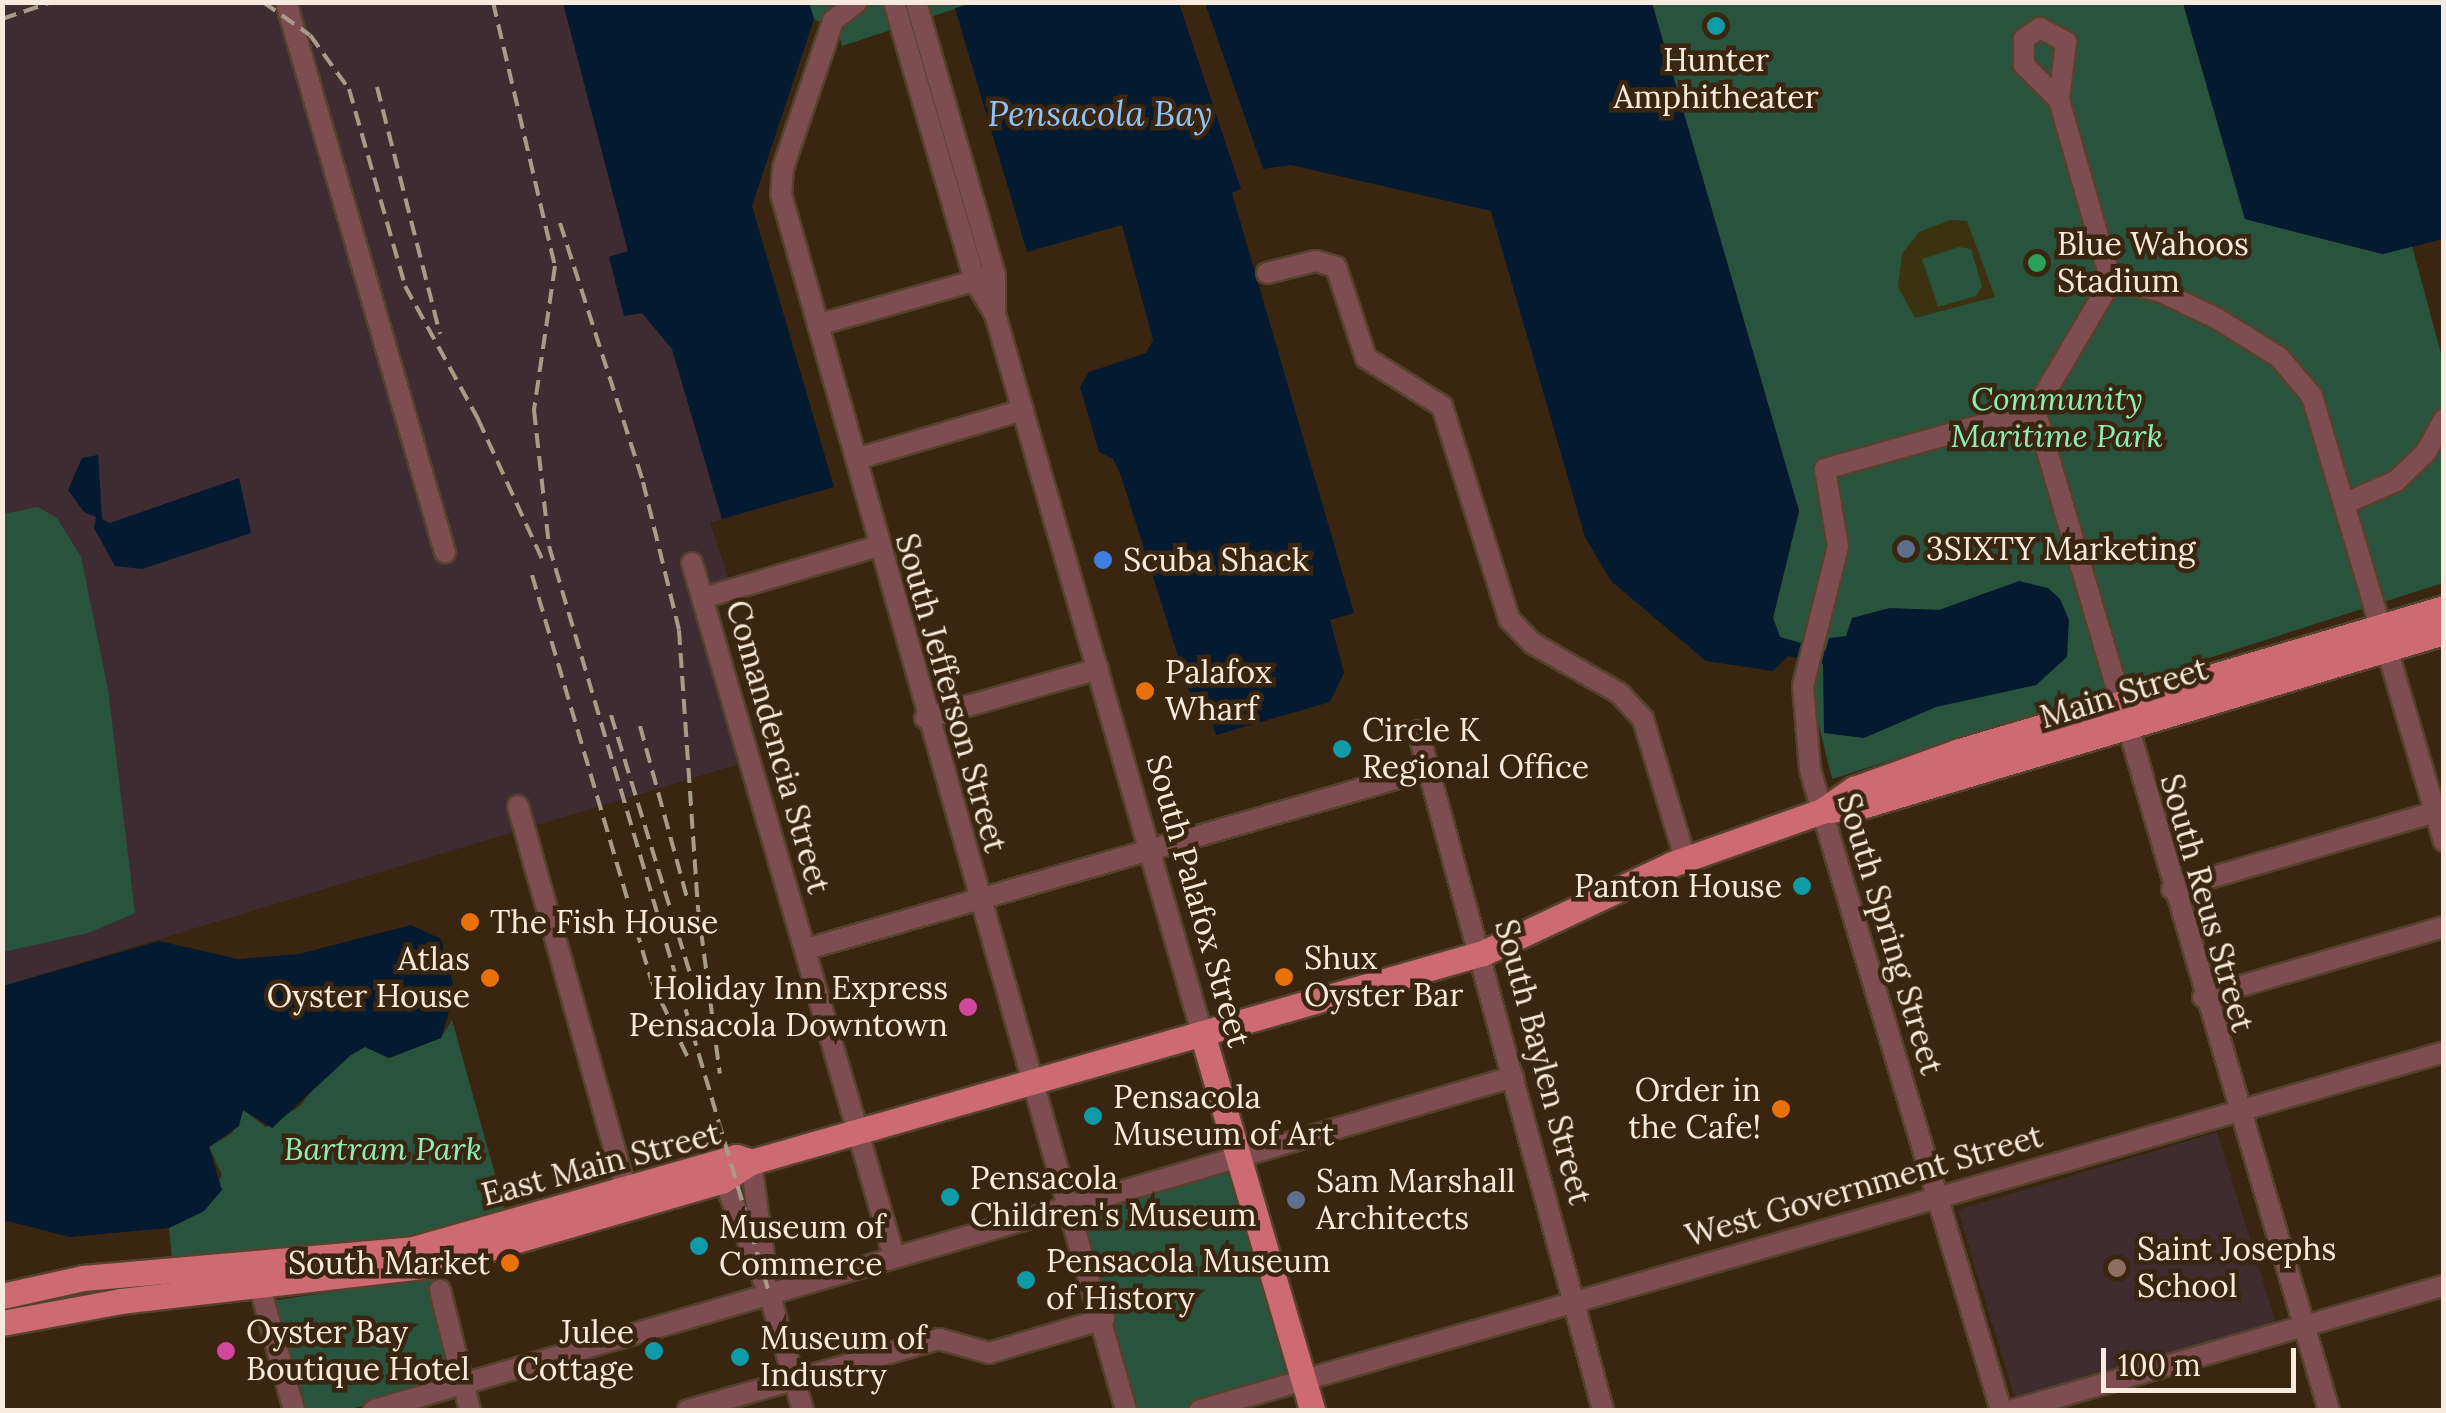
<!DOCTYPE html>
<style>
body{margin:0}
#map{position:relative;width:2446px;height:1413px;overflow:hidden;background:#3a2610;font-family:Lora,serif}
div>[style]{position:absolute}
.industrial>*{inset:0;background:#3f2c32}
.education>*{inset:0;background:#402c2e}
.green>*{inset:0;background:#28543d}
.sand>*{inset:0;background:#3a3211}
.water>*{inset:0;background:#031a30}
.roads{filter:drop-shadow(2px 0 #55422d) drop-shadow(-2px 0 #55422d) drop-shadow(0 2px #55422d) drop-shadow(0 -2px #55422d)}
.minor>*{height:20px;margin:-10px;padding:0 10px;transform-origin:10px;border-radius:10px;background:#7e4d4f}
.major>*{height:25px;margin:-12.5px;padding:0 12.5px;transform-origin:12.5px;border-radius:12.5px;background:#ce6a72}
.rail>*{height:4px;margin-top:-2px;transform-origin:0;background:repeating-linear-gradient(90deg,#aa9b89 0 15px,transparent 0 23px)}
.dots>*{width:28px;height:28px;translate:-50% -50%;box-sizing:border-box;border:5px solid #3a2610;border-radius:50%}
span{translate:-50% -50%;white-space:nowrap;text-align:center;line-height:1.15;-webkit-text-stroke:9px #3a2610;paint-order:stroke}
.poi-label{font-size:32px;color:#f8ebdd}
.left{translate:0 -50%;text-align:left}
.right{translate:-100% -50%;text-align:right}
.park-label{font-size:32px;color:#8eedb8;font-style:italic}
.street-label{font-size:32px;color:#f8ebdd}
.water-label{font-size:35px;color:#8fc4fa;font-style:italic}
.frame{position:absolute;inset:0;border:5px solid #f8ebdd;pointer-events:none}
.scale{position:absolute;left:2101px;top:1348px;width:195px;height:45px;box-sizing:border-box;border:5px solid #f8ebdd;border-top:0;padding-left:12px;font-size:30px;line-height:35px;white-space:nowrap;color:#f8ebdd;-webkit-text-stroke:8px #3a2610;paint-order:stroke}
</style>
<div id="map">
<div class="industrial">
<div style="clip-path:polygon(3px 3px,563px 3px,628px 251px,609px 257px,624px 315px,642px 313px,672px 349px,722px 519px,710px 523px,728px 577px,691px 593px,739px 764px,3px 986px)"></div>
</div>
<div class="education">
<div style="clip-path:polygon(2217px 1132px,2277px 1326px,2015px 1398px,1958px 1210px)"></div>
</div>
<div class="green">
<div style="clip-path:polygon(809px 3px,973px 3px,842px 46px,838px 32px,814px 19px)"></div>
<div style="clip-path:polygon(1652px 3px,2183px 3px,2245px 219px,2382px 254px,2412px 246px,2443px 361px,2443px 583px,1832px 779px,1799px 644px,1780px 637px,1773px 618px,1799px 511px)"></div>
<div style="clip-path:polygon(38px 507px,57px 518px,81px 557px,108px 689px,135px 913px,88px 933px,3px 952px,3px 514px)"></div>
<div style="clip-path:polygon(452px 1020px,505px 1210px,398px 1240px,172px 1259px,169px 1228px,204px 1211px,222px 1175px,209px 1147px,232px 1133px,243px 1110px,266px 1127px,300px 1106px,324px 1074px,350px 1055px,365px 1047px,389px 1058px,441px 1038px)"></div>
<div style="clip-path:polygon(1239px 1157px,1303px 1381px,1200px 1410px,1126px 1410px,1067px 1206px)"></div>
<div style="clip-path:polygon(432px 1277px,456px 1379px,348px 1410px,301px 1410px,270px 1301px)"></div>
</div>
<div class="sand">
<div style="clip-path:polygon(evenodd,1950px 220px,1967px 221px,1995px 297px,1915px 318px,1898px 287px,1902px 254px,1919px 232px,1950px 220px,1959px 247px,1971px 249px,1982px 286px,1976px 296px,1938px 307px,1922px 259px,1959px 247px)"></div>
</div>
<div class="water">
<div style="clip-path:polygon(563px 3px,809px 3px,814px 19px,752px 206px,834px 487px,722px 519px,672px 349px,642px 313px,624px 316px,609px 257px,628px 251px)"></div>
<div style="clip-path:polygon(973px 3px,1179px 3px,1241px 189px,1232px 193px,1354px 613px,1330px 620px,1344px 673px,1330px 702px,1216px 735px,1205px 704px,1191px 697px,1121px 476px,1113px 459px,1099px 452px,1080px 387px,1089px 372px,1146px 353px,1153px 340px,1122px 225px,1027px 252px,955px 8px)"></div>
<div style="clip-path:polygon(1205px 3px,1652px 3px,1799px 511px,1773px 618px,1780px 637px,1826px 650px,1829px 638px,1846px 636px,1852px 618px,1890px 608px,1939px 610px,2019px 581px,2048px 588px,2060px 599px,2069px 620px,2067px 657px,2036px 685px,1936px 707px,1864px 738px,1824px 733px,1823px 664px,1788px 656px,1773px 671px,1706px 661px,1611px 581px,1585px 537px,1491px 211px,1291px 165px,1263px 169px)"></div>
<div style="clip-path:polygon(2183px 3px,2443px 3px,2443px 239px,2383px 254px,2245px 219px)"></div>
<div style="clip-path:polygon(98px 455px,102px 519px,110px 523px,239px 478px,251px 533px,142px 569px,115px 566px,94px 528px,96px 517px,84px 512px,68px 490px,82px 458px)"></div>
<div style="clip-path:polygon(411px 925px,441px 939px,455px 992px,441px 1038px,389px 1058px,365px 1047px,351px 1055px,272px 1128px,243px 1110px,239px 1126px,209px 1147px,222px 1190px,204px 1211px,169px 1228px,70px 1237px,3px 1220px,3px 986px,159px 941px,238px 959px,299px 954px)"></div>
</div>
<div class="roads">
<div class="minor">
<div style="left:286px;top:2px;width:573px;rotate:73.88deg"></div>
<div style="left:857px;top:2px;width:31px;rotate:142deg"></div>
<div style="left:833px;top:21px;width:155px;rotate:108.8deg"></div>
<div style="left:783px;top:168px;width:26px;rotate:94deg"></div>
<div style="left:781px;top:194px;width:1264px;rotate:74.16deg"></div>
<div style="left:894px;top:2px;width:291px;rotate:73.8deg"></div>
<div style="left:975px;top:281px;width:39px;rotate:59deg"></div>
<div style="left:995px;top:314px;width:748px;rotate:73.94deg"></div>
<div style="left:916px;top:2px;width:284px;rotate:73.9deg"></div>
<div style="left:995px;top:275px;width:37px;rotate:90deg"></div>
<div style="left:2059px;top:100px;width:49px;rotate:-135deg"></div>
<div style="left:2024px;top:65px;width:26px;rotate:-90deg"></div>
<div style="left:2024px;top:39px;width:19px;rotate:-35deg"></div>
<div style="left:2040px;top:28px;width:30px;rotate:28deg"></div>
<div style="left:2066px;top:42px;width:58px;rotate:96.9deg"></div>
<div style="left:2059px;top:100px;width:188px;rotate:74deg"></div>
<div style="left:1267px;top:273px;width:50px;rotate:-13.8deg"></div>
<div style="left:1316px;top:261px;width:21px;rotate:17deg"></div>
<div style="left:1336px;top:267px;width:96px;rotate:71.8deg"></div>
<div style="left:1366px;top:358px;width:90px;rotate:32.3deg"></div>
<div style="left:1442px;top:406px;width:223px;rotate:72.5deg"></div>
<div style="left:1509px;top:619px;width:33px;rotate:46deg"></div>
<div style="left:1532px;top:643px;width:100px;rotate:29.9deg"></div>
<div style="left:1619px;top:693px;width:35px;rotate:47deg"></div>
<div style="left:1643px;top:719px;width:145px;rotate:73.2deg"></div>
<div style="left:2111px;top:281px;width:49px;rotate:11.8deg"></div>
<div style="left:2159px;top:291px;width:63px;rotate:25.3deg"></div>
<div style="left:2216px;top:318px;width:74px;rotate:31.8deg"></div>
<div style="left:2279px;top:357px;width:51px;rotate:49.8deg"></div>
<div style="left:2312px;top:396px;width:464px;rotate:73.5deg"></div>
<div style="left:818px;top:325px;width:177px;rotate:-15.8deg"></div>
<div style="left:2035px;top:410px;width:1042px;rotate:73.62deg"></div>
<div style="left:856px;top:459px;width:174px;rotate:-16.4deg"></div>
<div style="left:2346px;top:503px;width:55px;rotate:-23.7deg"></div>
<div style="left:2396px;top:481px;width:42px;rotate:-44deg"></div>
<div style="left:2426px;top:452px;width:37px;rotate:-61deg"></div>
<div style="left:692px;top:563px;width:722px;rotate:73.75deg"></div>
<div style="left:703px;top:598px;width:184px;rotate:-16.5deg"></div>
<div style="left:925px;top:718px;width:180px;rotate:-15.8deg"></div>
<div style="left:1418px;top:731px;width:704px;rotate:74.76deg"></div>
<div style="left:518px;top:806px;width:410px;rotate:74.3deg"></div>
<div style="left:2172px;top:889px;width:274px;rotate:-16.3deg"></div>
<div style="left:807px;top:949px;width:648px;rotate:-16.12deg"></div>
<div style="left:2203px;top:997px;width:251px;rotate:-16.2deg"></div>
<div style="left:751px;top:1162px;width:103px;rotate:82.2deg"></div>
<div style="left:720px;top:1170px;width:136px;rotate:68.4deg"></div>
<div style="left:770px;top:1296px;width:119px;rotate:73.9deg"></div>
<div style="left:256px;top:1273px;width:142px;rotate:74.5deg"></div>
<div style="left:440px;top:1290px;width:124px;rotate:76deg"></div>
<div style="left:374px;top:1410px;width:1187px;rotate:-16.3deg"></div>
<div style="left:688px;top:1410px;width:261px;rotate:-15.8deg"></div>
<div style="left:939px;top:1339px;width:52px;rotate:15.6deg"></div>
<div style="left:989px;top:1353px;width:120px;rotate:-16.5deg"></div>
<div style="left:1200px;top:1410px;width:1294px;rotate:-16.05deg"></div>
<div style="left:2001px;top:1410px;width:625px;rotate:-106.64deg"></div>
<div style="left:1822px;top:811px;width:44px;rotate:-105.9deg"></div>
<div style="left:1810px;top:769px;width:83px;rotate:-94.8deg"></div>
<div style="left:1803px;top:686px;width:143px;rotate:-75.9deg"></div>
<div style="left:1838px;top:547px;width:79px;rotate:-99.5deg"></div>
<div style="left:1825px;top:469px;width:218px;rotate:-15.7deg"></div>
<div style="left:2035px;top:410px;width:150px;rotate:-59.5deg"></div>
<div style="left:2013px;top:1410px;width:448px;rotate:-16.1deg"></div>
</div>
<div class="major">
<div style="left:1829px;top:810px;width:36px;rotate:-8deg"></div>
<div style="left:1865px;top:805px;width:604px;rotate:-16.64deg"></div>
<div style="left:1202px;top:1033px;width:393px;rotate:73.7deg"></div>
<div style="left:751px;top:1162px;width:761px;rotate:-15.94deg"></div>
<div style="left:1483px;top:953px;width:209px;rotate:-25.2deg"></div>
<div style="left:1672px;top:864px;width:159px;rotate:-19.5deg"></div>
<div style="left:1822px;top:811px;width:39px;rotate:-35deg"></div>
<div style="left:1854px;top:789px;width:109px;rotate:-19.9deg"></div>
<div style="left:1956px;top:752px;width:509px;rotate:-16.44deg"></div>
<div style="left:2px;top:1296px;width:83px;rotate:-12.5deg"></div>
<div style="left:83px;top:1278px;width:331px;rotate:-5deg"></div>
<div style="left:413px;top:1249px;width:336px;rotate:-15.9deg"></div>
<div style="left:736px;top:1157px;width:16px;rotate:18deg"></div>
<div style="left:2px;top:1323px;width:121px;rotate:-10.5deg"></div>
<div style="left:121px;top:1301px;width:312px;rotate:-6.6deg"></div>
<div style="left:431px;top:1265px;width:304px;rotate:-16.2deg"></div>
<div style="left:723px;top:1180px;width:33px;rotate:-33deg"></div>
</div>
</div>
<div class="rail">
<div style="left:263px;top:2px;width:57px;rotate:35.1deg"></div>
<div style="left:310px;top:35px;width:67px;rotate:54.2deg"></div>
<div style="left:349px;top:89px;width:205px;rotate:74.1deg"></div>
<div style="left:405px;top:286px;width:152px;rotate:61.2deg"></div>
<div style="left:478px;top:419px;width:154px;rotate:65.4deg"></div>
<div style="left:493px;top:2px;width:271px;rotate:76.8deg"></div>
<div style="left:555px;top:266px;width:146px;rotate:98.3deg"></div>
<div style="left:534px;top:410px;width:137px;rotate:83.7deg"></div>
<div style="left:549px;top:546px;width:782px;rotate:73.58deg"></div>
<div style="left:2px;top:19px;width:53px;rotate:-18.8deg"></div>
<div style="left:377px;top:87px;width:255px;rotate:75.7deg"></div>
<div style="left:560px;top:223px;width:272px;rotate:72.2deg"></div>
<div style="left:643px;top:482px;width:152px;rotate:76.3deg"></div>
<div style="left:679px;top:630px;width:279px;rotate:86.1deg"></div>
<div style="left:698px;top:908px;width:167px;rotate:82.5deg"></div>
<div style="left:532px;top:575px;width:422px;rotate:73.6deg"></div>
<div style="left:651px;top:980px;width:89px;rotate:64.6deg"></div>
<div style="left:611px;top:715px;width:300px;rotate:73deg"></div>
<div style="left:640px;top:726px;width:181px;rotate:74.7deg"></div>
</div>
<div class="dots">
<div style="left:1716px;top:26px;background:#0f9aa8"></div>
<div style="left:2037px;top:263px;background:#2e9e5b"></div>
<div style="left:1906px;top:549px;background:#5c6f8a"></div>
<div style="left:1103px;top:560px;background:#3f7fe0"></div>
<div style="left:1145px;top:691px;background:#e8710a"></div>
<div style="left:1342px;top:749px;background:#0f9aa8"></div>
<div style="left:1802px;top:886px;background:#0f9aa8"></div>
<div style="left:470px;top:922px;background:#e8710a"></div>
<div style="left:1284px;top:977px;background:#e8710a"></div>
<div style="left:490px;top:978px;background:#e8710a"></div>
<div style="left:968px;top:1007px;background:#d1479c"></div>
<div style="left:1781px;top:1109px;background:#e8710a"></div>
<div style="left:1093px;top:1116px;background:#0f9aa8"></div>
<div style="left:950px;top:1197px;background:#0f9aa8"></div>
<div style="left:1296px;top:1200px;background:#5c6f8a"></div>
<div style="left:699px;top:1246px;background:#0f9aa8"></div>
<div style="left:510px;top:1263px;background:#e8710a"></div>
<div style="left:2117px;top:1268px;background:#8d6e63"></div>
<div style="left:1026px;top:1280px;background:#0f9aa8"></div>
<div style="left:226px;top:1351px;background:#d1479c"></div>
<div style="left:654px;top:1351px;background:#0f9aa8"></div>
<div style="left:740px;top:1357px;background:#0f9aa8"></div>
</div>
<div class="poi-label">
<span style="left:1716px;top:79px">Hunter<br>Amphitheater</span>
<span class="left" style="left:2057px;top:263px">Blue Wahoos<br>Stadium</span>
<span class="left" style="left:1926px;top:549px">3SIXTY Marketing</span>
<span class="left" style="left:1123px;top:560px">Scuba Shack</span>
<span class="left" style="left:1165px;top:691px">Palafox<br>Wharf</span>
<span class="left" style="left:1362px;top:749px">Circle K<br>Regional Office</span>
<span class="right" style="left:1782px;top:886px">Panton House</span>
<span class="left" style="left:490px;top:922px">The Fish House</span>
<span class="left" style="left:1304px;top:977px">Shux<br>Oyster Bar</span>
<span class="right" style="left:470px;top:978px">Atlas<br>Oyster House</span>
<span class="right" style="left:948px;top:1007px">Holiday Inn Express<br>Pensacola Downtown</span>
<span class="right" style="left:1761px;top:1109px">Order in<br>the Cafe!</span>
<span class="left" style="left:1113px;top:1116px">Pensacola<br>Museum of Art</span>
<span class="left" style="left:970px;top:1197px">Pensacola<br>Children's Museum</span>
<span class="left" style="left:1316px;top:1200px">Sam Marshall<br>Architects</span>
<span class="left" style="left:719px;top:1246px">Museum of<br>Commerce</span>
<span class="left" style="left:2137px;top:1268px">Saint Josephs<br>School</span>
<span class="left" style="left:1046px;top:1280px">Pensacola Museum<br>of History</span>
<span class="right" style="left:490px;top:1263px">South Market</span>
<span class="left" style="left:246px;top:1351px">Oyster Bay<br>Boutique Hotel</span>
<span class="right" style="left:634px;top:1351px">Julee<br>Cottage</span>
<span class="left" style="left:760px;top:1357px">Museum of<br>Industry</span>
</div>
<div class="park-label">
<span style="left:2057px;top:418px">Community<br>Maritime Park</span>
<span style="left:383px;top:1149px">Bartram Park</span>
</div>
<div class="street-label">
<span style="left:951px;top:693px;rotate:74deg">South Jefferson Street</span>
<span style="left:2124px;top:693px;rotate:-17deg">Main Street</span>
<span style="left:778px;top:747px;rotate:74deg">Comandencia Street</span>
<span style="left:1198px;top:901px;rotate:74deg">South Palafox Street</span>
<span style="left:2207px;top:903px;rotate:74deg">South Reus Street</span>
<span style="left:1890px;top:934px;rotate:73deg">South Spring Street</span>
<span style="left:1543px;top:1062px;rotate:75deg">South Baylen Street</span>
<span style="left:601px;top:1164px;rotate:-15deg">East Main Street</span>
<span style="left:1864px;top:1186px;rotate:-16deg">West Government Street</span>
</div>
<div class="water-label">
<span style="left:1100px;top:114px">Pensacola Bay</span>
</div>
<div class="frame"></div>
<div class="scale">100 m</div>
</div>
